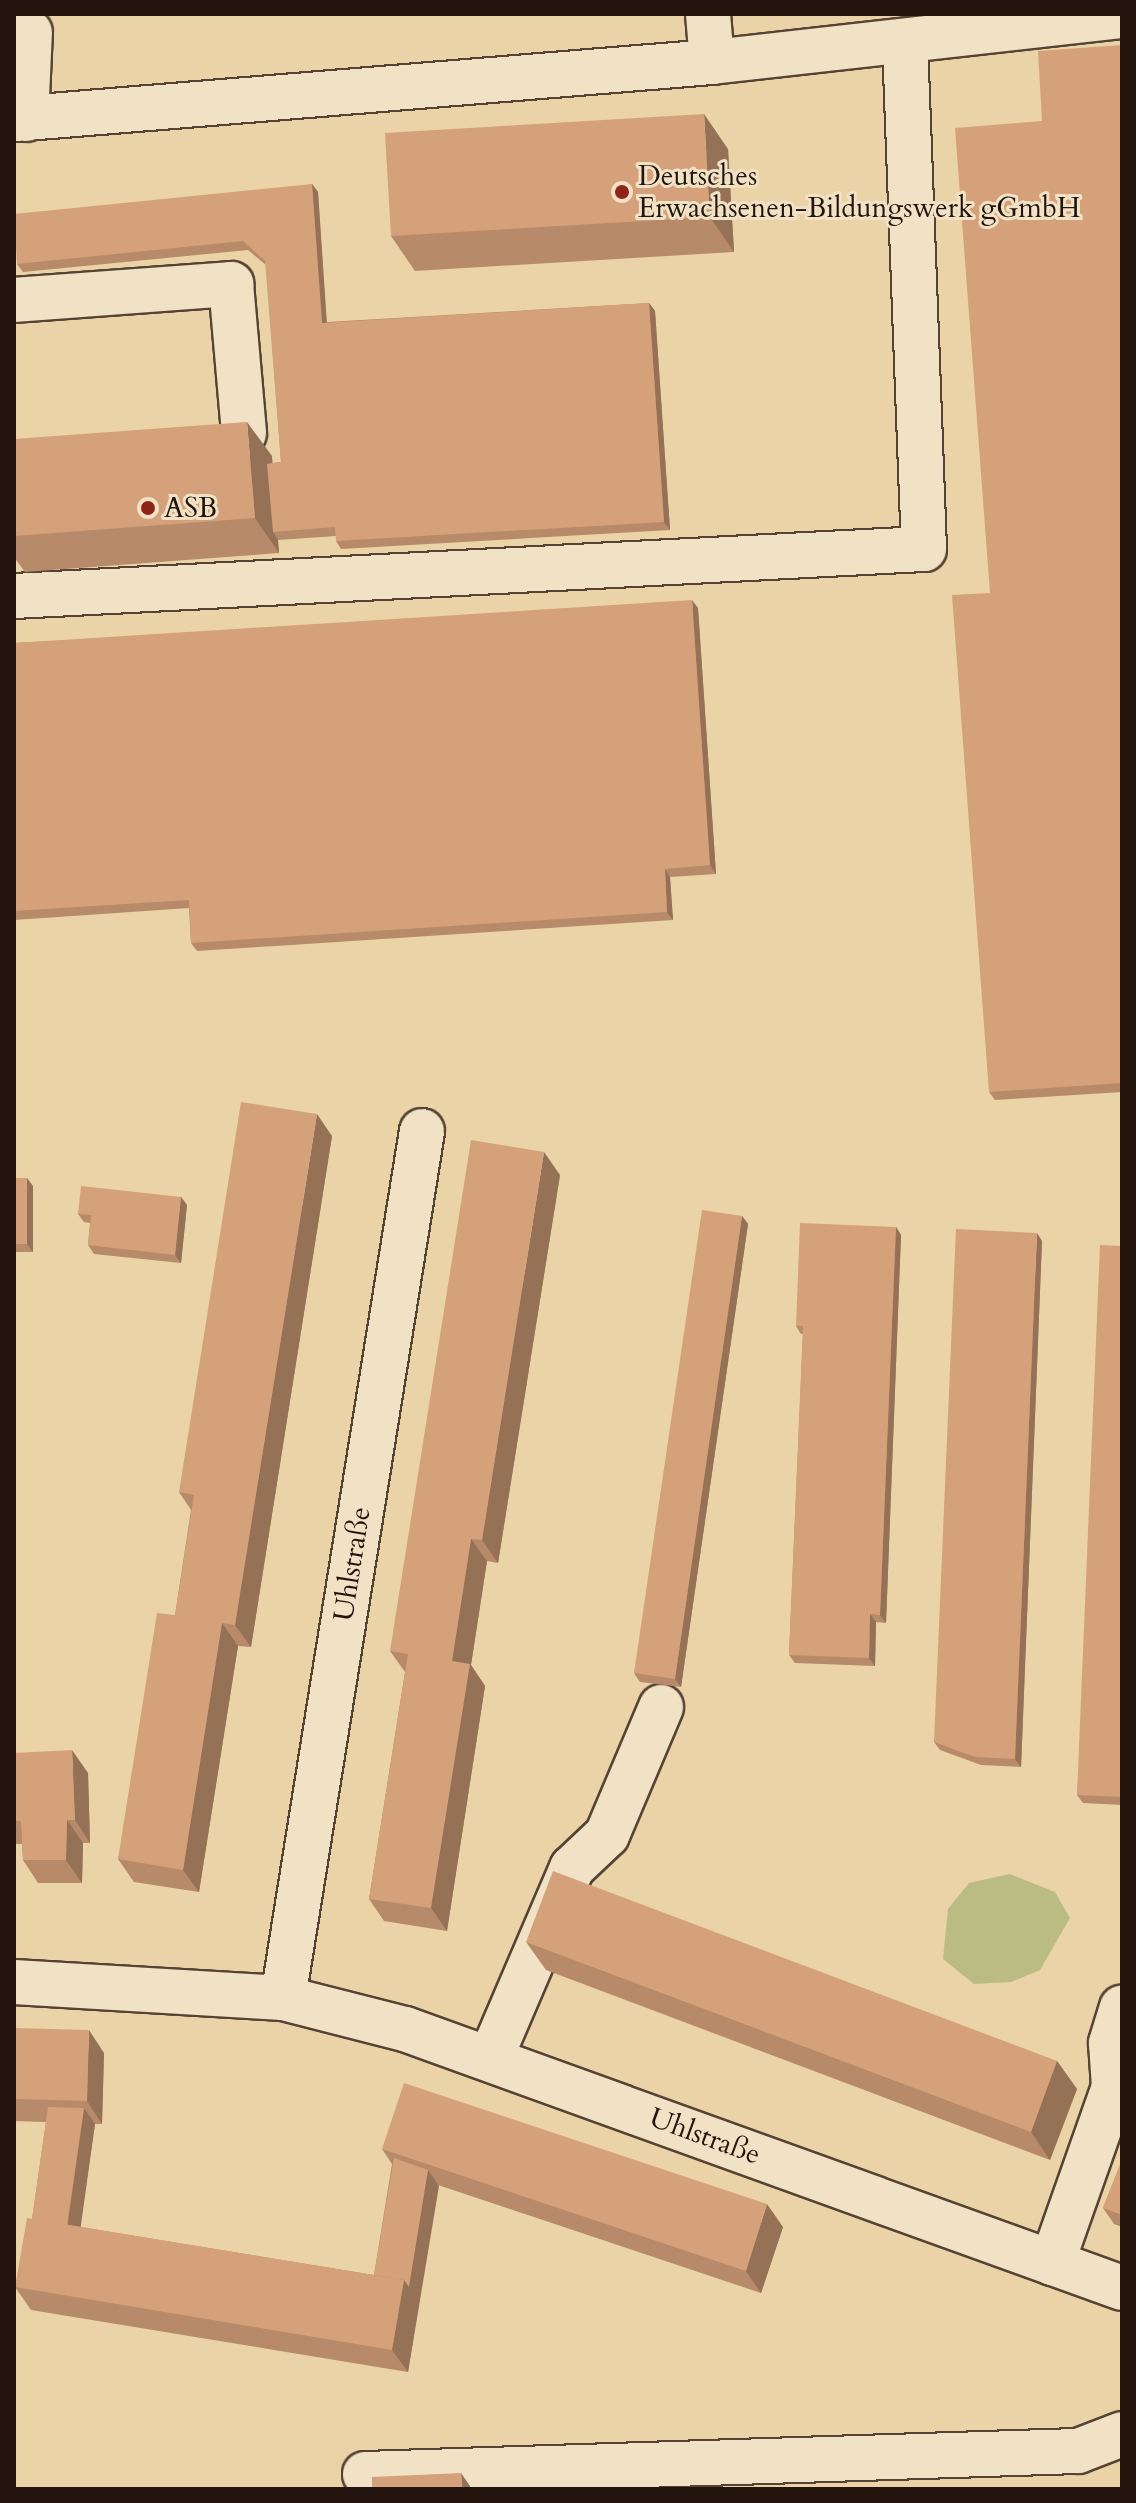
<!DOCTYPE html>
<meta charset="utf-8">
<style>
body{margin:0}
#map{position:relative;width:1136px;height:2503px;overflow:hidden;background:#ead3a7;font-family:Cardo,serif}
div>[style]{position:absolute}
.green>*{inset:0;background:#bbbb84}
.roads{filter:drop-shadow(2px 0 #554434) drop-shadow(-2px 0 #554434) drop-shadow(0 2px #554434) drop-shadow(0 -2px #554434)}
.minor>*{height:44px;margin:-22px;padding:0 22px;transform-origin:22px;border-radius:22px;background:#f1e2c6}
.wall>*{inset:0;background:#b78a6a}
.shaded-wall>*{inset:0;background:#957156}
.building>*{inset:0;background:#d5a17b}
.dots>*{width:22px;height:22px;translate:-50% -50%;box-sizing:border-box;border:4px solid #f1e2c6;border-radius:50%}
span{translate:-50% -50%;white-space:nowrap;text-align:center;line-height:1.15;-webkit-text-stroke:6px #f1e2c6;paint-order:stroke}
.poi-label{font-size:28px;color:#23150d}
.left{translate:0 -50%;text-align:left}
.street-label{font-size:28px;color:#23150d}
.frame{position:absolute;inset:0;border:16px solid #23150d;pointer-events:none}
</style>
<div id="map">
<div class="green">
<div style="clip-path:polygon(1010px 1874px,1055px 1892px,1070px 1918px,1040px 1970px,1011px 1982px,974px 1984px,943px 1959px,948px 1909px,969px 1883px)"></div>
</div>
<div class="roads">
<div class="minor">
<div style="left:708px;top:14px;width:48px;rotate:85.2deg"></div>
<div style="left:712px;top:62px;width:413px;rotate:-6.4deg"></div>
<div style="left:14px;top:119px;width:700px;rotate:-4.67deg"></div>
<div style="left:26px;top:119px;width:87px;rotate:-87.4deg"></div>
<div style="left:14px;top:300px;width:218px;rotate:-4.2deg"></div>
<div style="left:231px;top:284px;width:150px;rotate:85deg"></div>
<div style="left:14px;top:596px;width:911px;rotate:-2.96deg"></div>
<div style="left:924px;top:549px;width:507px;rotate:-92.15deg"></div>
<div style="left:14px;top:1982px;width:269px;rotate:3.4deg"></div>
<div style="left:283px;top:1998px;width:126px;rotate:14.3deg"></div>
<div style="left:405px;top:2029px;width:762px;rotate:19.86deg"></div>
<div style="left:283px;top:1998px;width:878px;rotate:-80.89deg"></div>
<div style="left:491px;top:2057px;width:206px;rotate:-66.8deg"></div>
<div style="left:572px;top:1868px;width:48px;rotate:-43.3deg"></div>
<div style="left:607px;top:1835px;width:139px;rotate:-67.1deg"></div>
<div style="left:1052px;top:2263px;width:187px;rotate:-70.6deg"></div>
<div style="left:1114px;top:2087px;width:44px;rotate:-93.9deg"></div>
<div style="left:1111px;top:2043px;width:37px;rotate:-73deg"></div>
<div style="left:365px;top:2474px;width:713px;rotate:-1.85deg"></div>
<div style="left:1078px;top:2451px;width:47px;rotate:-21.1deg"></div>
</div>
</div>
<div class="wall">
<div style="clip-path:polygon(1122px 45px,1122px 1092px,995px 1100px,989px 1092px,990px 593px,1042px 121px)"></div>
<div style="clip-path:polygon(728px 149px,734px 252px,415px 271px,391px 236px)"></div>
<div style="clip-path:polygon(312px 184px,318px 192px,327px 322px,649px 303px,655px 311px,670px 530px,341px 549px,336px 541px,336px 536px,278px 540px,279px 553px,25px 572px,14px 557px,14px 439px,272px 456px,272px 463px,281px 462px,266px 265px,248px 250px,23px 272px,17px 264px)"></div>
<div style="clip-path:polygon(698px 608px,716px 874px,670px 877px,673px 920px,197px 951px,191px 943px,189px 908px,14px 920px,14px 643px)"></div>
<div style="clip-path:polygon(332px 1136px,251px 1647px,238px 1646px,199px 1892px,134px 1882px,118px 1859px,175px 1615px,191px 1510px,179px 1492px)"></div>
<div style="clip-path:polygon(560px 1175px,498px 1563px,487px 1561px,471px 1665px,485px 1686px,447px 1931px,384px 1921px,369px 1899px,405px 1672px,390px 1651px)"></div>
<div style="clip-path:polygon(14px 1178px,33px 1186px,33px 1252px,14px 1252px)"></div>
<div style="clip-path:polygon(181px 1197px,187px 1205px,181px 1263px,94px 1254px,88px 1245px,90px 1223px,84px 1222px,78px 1214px)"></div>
<div style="clip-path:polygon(742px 1216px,748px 1224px,681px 1687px,640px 1682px,634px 1673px)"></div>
<div style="clip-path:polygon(896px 1227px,901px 1235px,886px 1623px,876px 1622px,875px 1666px,795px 1663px,789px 1655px,803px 1334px,801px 1334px,796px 1326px)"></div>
<div style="clip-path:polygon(1042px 1241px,1021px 1767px,981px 1765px,940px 1750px,934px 1742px)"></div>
<div style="clip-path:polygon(1122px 1246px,1122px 1805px,1083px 1803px,1077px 1795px)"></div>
<div style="clip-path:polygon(14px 1753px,88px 1773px,90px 1843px,83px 1843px,82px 1883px,38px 1883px,23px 1860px,22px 1844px,14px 1844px)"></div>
<div style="clip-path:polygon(526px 1942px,1057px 2061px,1077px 2089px,1050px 2160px,546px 1970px)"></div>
<div style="clip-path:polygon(14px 2028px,104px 2053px,102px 2124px,95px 2124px,80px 2227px,374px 2275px,392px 2164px,382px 2149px,783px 2227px,761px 2293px,438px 2185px,408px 2372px,31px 2310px,15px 2287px,32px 2219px,46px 2122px,14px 2121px)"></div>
<div style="clip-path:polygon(1122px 2160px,1122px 2227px,1114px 2224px,1103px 2208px)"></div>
</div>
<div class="shaded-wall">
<div style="clip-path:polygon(704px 114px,728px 149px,734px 252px,710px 217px)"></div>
<div style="clip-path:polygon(312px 184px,318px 192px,327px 331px,322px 323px)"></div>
<div style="clip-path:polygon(649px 303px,655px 311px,670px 530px,664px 522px)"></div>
<div style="clip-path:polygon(247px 422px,272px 456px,278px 531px,273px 532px,278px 540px,279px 553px,255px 518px)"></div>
<div style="clip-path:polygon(692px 600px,698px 608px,716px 874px,710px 865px)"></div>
<div style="clip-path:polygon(665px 869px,670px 877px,673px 920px,667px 912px)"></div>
<div style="clip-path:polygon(317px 1114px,332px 1136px,251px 1647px,235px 1625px)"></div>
<div style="clip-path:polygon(544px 1152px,560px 1175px,498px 1563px,482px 1540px)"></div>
<div style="clip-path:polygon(27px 1178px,33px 1186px,33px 1252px,27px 1244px)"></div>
<div style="clip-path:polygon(181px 1197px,187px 1205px,181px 1263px,175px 1255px)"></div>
<div style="clip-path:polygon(742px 1216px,748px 1224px,681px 1687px,675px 1679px)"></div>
<div style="clip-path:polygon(896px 1227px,901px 1235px,886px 1623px,880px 1615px)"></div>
<div style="clip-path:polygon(1037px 1233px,1042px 1241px,1021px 1767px,1015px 1759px)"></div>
<div style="clip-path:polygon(471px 1539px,487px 1561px,471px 1665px,485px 1686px,447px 1931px,431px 1908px,452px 1661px)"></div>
<div style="clip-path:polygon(870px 1614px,876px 1622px,875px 1666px,869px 1658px)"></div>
<div style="clip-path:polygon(222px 1623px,238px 1646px,199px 1892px,183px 1870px)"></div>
<div style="clip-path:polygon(72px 1750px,88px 1773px,90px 1843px,75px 1820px)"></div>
<div style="clip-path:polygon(67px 1820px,83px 1843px,82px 1883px,66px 1860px)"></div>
<div style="clip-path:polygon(89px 2030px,104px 2053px,102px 2124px,87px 2101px)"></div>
<div style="clip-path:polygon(1057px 2061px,1077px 2089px,1050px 2160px,1031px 2132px)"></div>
<div style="clip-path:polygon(84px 2108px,95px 2124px,78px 2246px,67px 2230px)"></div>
<div style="clip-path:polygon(428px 2170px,439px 2186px,408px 2372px,392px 2350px,404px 2280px)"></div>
<div style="clip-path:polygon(767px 2204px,783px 2227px,761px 2293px,746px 2271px)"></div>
<div style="clip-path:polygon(461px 2473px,472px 2489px,462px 2489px)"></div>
</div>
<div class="building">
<div style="clip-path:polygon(1122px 45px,1122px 1083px,989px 1092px,952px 595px,990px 593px,955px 128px,1042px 121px,1038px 51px)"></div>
<div style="clip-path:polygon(704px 114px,710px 217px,391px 236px,385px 133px)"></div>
<div style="clip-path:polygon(312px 184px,322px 323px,649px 303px,664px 522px,336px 541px,335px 527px,273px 532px,267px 464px,281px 462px,265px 261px,243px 241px,17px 264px,14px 214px)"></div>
<div style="clip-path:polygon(247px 422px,255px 518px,14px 536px,14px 439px)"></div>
<div style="clip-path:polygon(692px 600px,710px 865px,665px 869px,667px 912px,191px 943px,189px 900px,14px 911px,14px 643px)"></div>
<div style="clip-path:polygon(241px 1102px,317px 1114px,235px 1625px,222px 1623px,183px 1870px,118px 1859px,157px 1613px,175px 1615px,194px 1495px,179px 1492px)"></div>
<div style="clip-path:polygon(471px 1140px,544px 1152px,482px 1540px,471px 1539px,452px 1661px,470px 1664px,431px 1908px,369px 1899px,408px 1654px,390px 1651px)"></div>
<div style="clip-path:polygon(14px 1178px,27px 1178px,27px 1244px,14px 1244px)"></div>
<div style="clip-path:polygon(81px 1186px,181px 1197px,175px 1255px,88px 1245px,91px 1215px,78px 1214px)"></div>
<div style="clip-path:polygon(702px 1210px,742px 1216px,675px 1679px,634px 1673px)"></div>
<div style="clip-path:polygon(800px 1223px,896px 1227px,880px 1615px,870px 1614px,869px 1658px,789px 1655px,803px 1326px,796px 1326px)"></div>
<div style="clip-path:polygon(956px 1229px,1037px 1233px,1015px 1759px,975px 1757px,934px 1742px)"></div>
<div style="clip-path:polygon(1100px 1245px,1122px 1246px,1122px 1797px,1077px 1795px)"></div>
<div style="clip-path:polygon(72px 1750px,75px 1820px,67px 1820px,66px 1860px,23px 1860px,21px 1821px,14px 1821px,14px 1753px)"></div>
<div style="clip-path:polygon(553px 1871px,1057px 2061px,1031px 2132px,526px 1942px)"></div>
<div style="clip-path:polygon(14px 2028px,89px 2030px,87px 2101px,14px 2099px)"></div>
<div style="clip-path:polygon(404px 2083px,767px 2204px,746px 2271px,382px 2149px)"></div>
<div style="clip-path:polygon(48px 2107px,84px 2108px,67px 2225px,32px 2219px)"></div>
<div style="clip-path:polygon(394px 2158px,428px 2170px,409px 2287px,404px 2280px,374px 2275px)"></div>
<div style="clip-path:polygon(1122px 2160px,1122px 2215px,1103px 2208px)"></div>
<div style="clip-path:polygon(27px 2218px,404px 2280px,392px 2350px,15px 2287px)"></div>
<div style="clip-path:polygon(461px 2473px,462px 2489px,372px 2489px,372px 2477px)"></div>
</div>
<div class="dots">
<div style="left:622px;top:192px;background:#8f2418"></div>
<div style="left:148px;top:508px;background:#8f2418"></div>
</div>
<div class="poi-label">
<span class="left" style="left:638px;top:192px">Deutsches<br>Erwachsenen-Bildungswerk gGmbH</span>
<span class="left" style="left:164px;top:508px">ASB</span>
</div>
<div class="street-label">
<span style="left:352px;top:1564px;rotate:-81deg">Uhlstraße</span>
<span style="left:705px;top:2136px;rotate:20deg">Uhlstraße</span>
</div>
<div class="frame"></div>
</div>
